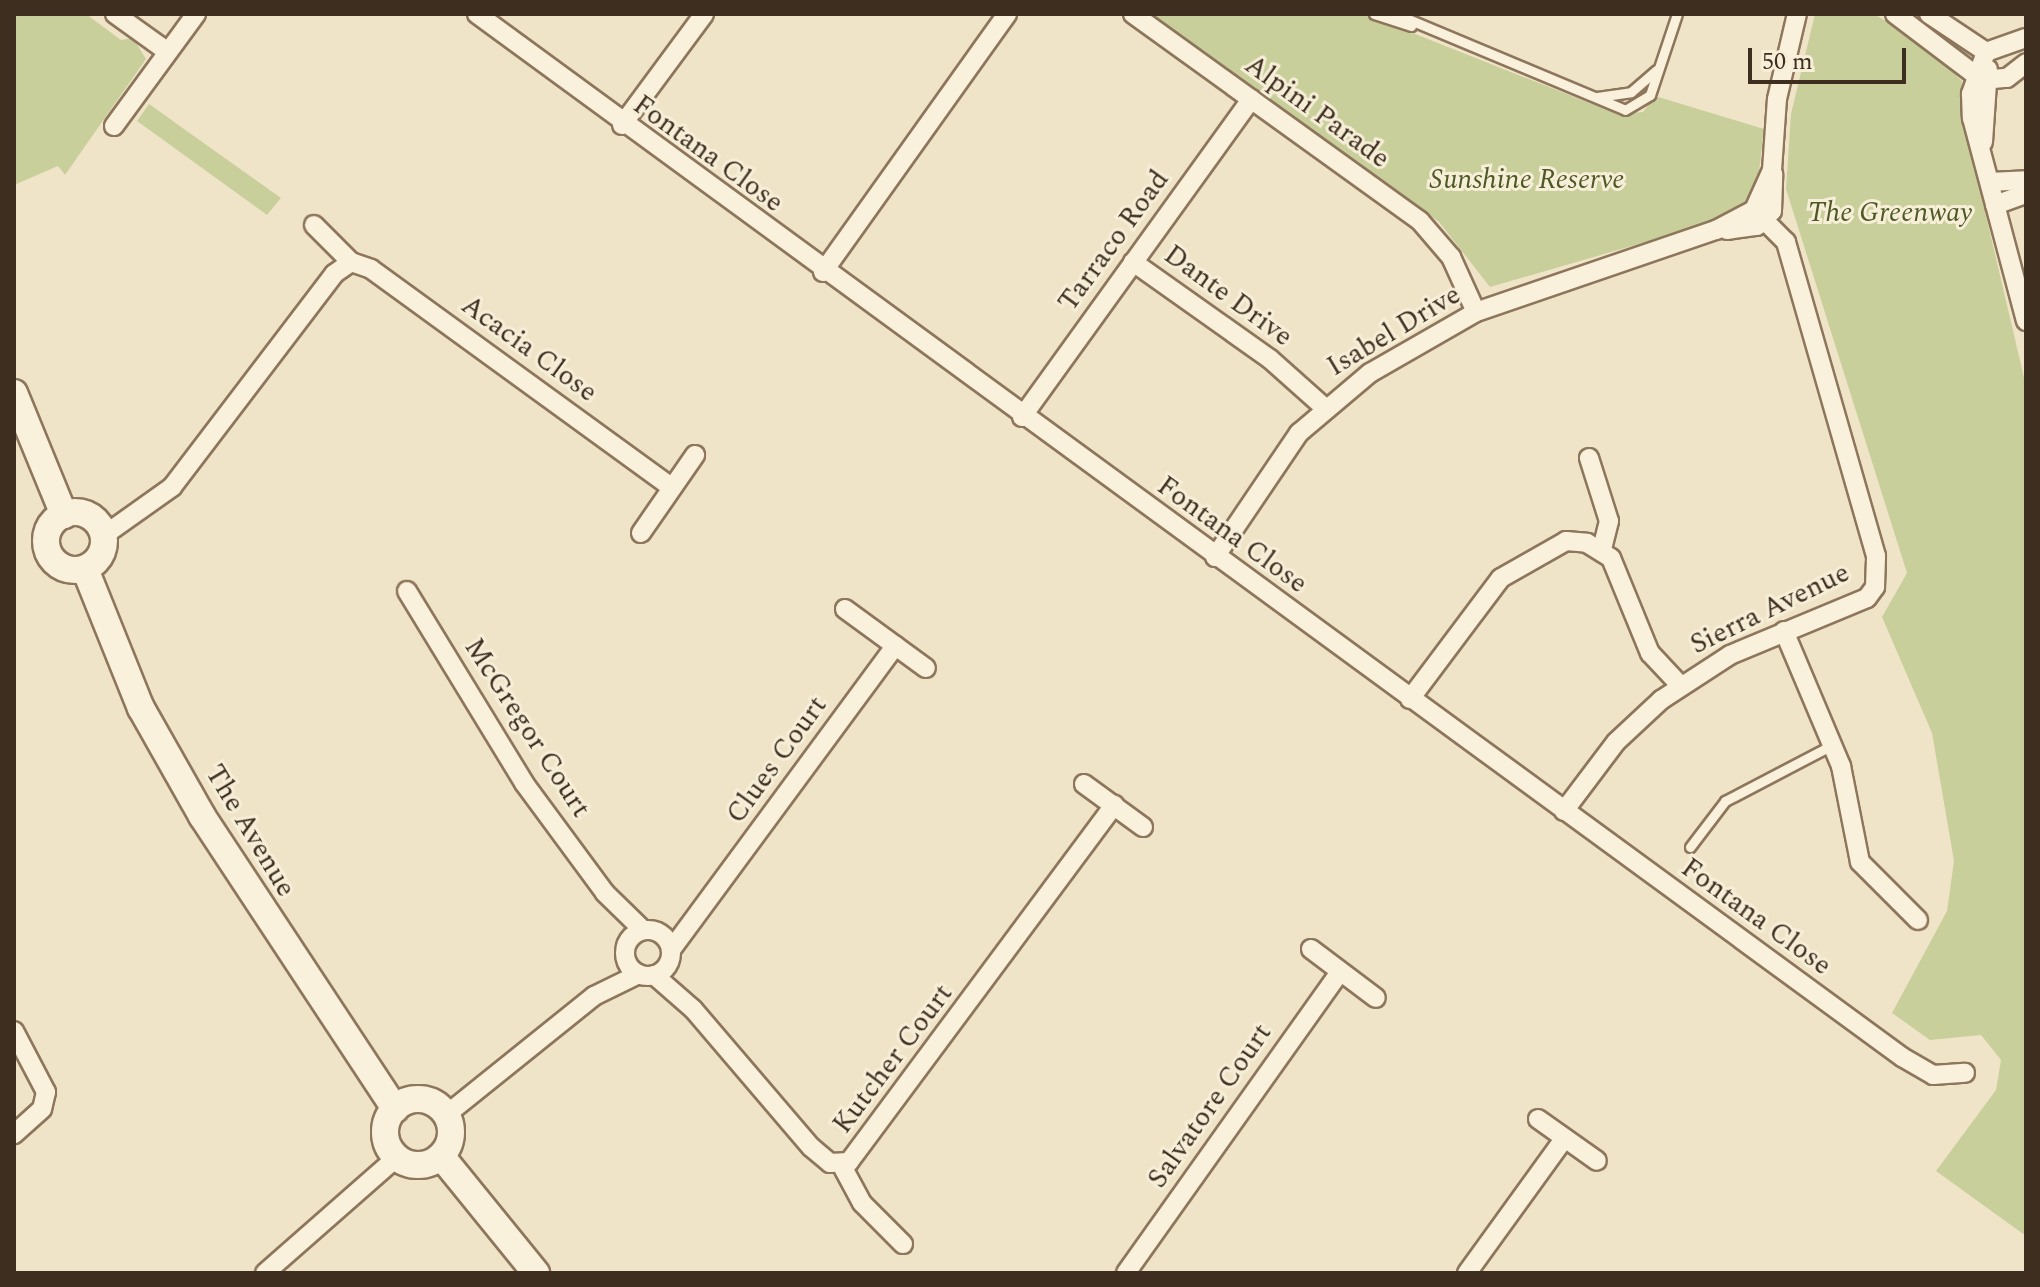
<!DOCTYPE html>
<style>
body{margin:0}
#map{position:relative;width:2040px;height:1287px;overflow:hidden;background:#f0e4c8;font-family:Spectral,serif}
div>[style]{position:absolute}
.green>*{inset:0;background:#c9cf9b}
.roads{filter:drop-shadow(2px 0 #8d765c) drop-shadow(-2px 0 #8d765c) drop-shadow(0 2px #8d765c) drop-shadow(0 -2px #8d765c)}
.lane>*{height:9px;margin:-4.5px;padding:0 4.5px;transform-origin:4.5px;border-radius:4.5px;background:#faf1dc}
.street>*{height:18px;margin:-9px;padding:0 9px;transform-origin:9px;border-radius:9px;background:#faf1dc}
.street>.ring{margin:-9px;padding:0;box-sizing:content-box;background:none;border:18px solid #faf1dc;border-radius:50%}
.secondary>*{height:26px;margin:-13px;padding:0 13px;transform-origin:13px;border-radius:13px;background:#faf1dc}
.secondary>.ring{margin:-13px;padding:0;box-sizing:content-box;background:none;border:26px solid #faf1dc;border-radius:50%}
span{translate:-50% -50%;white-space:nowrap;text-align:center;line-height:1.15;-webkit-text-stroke:6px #f7eed8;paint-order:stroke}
.street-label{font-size:28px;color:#3d2e20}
.park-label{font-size:28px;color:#4d5a26;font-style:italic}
.frame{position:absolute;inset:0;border:16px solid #3d2e20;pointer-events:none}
.scale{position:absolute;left:1748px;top:48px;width:158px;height:36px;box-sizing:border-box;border:4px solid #3d2e20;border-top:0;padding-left:10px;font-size:24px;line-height:28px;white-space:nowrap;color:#3d2e20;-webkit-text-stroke:6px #f7eed8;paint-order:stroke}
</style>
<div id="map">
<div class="green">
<div style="clip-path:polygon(14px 14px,86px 14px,121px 40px,133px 38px,146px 59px,65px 175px,58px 166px,14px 185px)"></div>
<div style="clip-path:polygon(1149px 14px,1365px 14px,1617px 114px,1643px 112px,1655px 96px,1764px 129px,1756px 198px,1732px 217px,1490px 287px,1439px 222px)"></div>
<div style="clip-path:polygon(1815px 14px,1874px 14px,1921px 42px,1962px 81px,1972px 156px,2026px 386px,2026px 1236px,1936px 1171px,1996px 1090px,2001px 1060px,1981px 1035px,1930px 1040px,1892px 1013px,1947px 911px,1954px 861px,1932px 733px,1882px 617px,1907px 573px,1786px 189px,1791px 114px)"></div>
<div style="clip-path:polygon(149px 104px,281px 198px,267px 215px,137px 121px)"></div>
</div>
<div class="roads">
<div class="lane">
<div style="left:1374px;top:14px;width:39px;rotate:18deg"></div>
<div style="left:1396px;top:14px;width:248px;rotate:22.7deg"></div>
<div style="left:1625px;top:110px;width:29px;rotate:-31deg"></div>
<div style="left:1650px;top:95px;width:85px;rotate:-71.6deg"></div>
<div style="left:1597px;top:97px;width:34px;rotate:-8deg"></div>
<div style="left:1631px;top:92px;width:33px;rotate:-41deg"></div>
<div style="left:1690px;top:847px;width:58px;rotate:-52.7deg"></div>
<div style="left:1725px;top:801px;width:121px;rotate:-27.6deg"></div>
</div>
<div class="street">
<div style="left:115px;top:14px;width:65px;rotate:35.6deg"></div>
<div style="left:477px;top:14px;width:1766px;rotate:36.2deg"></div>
<div style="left:1902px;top:1057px;width:36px;rotate:30deg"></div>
<div style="left:1933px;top:1075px;width:32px;rotate:-4deg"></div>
<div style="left:1133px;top:14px;width:354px;rotate:35.8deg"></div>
<div style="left:1420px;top:221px;width:48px;rotate:49.3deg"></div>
<div style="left:1451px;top:257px;width:60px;rotate:65.6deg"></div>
<div style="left:1895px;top:14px;width:109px;rotate:37.2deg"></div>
<div style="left:1982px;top:80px;width:25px;rotate:-5deg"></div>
<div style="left:2007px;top:78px;width:24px;rotate:-38deg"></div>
<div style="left:1929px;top:14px;width:69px;rotate:33.7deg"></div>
<div style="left:1986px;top:52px;width:42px;rotate:-19.3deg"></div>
<div style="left:1986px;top:52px;width:45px;rotate:109.7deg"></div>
<div style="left:1971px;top:94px;width:24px;rotate:88deg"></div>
<div style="left:1972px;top:118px;width:210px;rotate:75.1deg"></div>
<div style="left:622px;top:125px;width:138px;rotate:-53.5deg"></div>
<div style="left:114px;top:126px;width:139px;rotate:-53.8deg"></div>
<div style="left:1983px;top:142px;width:73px;rotate:-86.1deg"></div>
<div style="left:1990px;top:182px;width:36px;rotate:-3deg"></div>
<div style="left:1995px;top:205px;width:33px;rotate:-20deg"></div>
<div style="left:314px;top:225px;width:52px;rotate:45deg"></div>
<div style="left:1727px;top:230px;width:30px;rotate:-8deg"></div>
<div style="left:1757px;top:226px;width:21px;rotate:-45deg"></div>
<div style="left:1772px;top:211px;width:37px;rotate:-88deg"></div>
<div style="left:1133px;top:262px;width:168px;rotate:35.3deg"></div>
<div style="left:1270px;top:359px;width:74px;rotate:41.7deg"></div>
<div style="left:823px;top:272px;width:317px;rotate:-54.5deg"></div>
<div style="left:1022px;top:417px;width:392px;rotate:-54.2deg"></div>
<div style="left:1589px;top:458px;width:66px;rotate:72.4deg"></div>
<div style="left:1609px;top:521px;width:29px;rotate:104deg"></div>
<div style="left:641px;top:533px;width:95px;rotate:-55.3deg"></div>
<div style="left:103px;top:536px;width:85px;rotate:-35.4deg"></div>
<div style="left:172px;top:487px;width:268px;rotate:-52.7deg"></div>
<div style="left:334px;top:274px;width:21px;rotate:-35deg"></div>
<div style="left:351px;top:262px;width:21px;rotate:19deg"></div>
<div style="left:371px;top:269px;width:372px;rotate:36deg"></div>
<div style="left:1215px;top:557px;width:150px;rotate:-55.9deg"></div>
<div style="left:1299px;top:433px;width:93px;rotate:-40.2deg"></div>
<div style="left:1370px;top:373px;width:122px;rotate:-29.9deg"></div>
<div style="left:1476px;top:312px;width:254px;rotate:-18.9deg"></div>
<div style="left:1716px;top:230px;width:43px;rotate:-27.8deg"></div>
<div style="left:1754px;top:210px;width:44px;rotate:-65.8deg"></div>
<div style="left:1772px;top:170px;width:71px;rotate:-86deg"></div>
<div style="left:1777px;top:99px;width:87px;rotate:-76.8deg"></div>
<div style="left:407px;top:591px;width:225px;rotate:58.6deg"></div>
<div style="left:524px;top:783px;width:137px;rotate:53.6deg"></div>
<div style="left:605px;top:893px;width:53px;rotate:44.2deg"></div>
<div style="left:845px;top:609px;width:100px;rotate:36.1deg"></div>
<div style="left:1784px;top:631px;width:147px;rotate:67.1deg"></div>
<div style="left:1841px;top:766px;width:98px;rotate:78.8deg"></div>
<div style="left:1860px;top:862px;width:82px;rotate:45deg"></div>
<div style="left:1410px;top:699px;width:151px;rotate:-53.1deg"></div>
<div style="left:1501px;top:578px;width:75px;rotate:-29.6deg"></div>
<div style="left:1566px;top:541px;width:21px;rotate:5deg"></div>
<div style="left:1587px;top:543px;width:28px;rotate:32deg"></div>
<div style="left:1611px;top:558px;width:103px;rotate:67.7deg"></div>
<div style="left:1650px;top:653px;width:45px;rotate:46.8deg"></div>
<div style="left:1084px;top:784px;width:73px;rotate:36.1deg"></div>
<div style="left:1564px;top:811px;width:86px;rotate:-53deg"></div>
<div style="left:1616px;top:742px;width:62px;rotate:-43deg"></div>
<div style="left:1661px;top:700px;width:82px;rotate:-33.1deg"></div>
<div style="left:1730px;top:655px;width:148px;rotate:-22.6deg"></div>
<div style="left:1867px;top:598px;width:14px;rotate:-54deg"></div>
<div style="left:1875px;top:587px;width:31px;rotate:-88deg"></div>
<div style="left:1876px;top:556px;width:327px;rotate:-106deg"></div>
<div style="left:1786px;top:242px;width:45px;rotate:-135deg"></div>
<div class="ring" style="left:625px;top:930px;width:28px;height:28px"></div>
<div style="left:1311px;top:949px;width:81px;rotate:37deg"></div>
<div style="left:671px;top:950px;width:378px;rotate:-53.6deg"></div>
<div style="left:654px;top:975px;width:52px;rotate:41.1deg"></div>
<div style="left:693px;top:1009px;width:182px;rotate:49.5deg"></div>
<div style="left:811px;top:1147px;width:25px;rotate:40deg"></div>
<div style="left:830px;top:1163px;width:19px;rotate:-3deg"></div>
<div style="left:849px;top:1162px;width:445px;rotate:-53.4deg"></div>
<div style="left:14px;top:1031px;width:69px;rotate:62.3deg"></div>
<div style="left:46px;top:1092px;width:17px;rotate:103deg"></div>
<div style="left:42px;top:1109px;width:38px;rotate:138deg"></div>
<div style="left:446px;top:1115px;width:190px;rotate:-38.8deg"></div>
<div style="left:594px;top:996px;width:50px;rotate:-26.1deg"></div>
<div style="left:1538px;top:1119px;width:72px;rotate:35.4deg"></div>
<div style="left:841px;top:1164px;width:44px;rotate:61.7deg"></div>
<div style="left:862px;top:1203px;width:58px;rotate:45deg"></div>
<div style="left:265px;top:1273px;width:176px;rotate:-41.3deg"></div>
<div style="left:1126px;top:1273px;width:369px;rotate:-54.6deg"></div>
<div style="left:1467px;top:1273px;width:165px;rotate:-54.1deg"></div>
</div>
<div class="secondary">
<div style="left:14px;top:393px;width:132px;rotate:67.7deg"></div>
<div class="ring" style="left:46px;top:512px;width:32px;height:32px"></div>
<div style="left:85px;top:569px;width:150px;rotate:68.1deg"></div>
<div style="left:141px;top:708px;width:124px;rotate:60.5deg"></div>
<div style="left:202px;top:816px;width:351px;rotate:56.6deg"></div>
<div class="ring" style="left:385px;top:1099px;width:40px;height:40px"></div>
<div style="left:441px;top:1156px;width:151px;rotate:50.9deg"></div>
</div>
</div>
<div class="street-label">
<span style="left:1317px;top:112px;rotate:36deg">Alpini Parade</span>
<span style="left:708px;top:154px;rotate:36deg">Fontana Close</span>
<span style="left:1114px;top:241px;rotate:-54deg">Tarraco Road</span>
<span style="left:1228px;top:296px;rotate:36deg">Dante Drive</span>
<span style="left:1394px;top:331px;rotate:-31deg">Isabel Drive</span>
<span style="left:529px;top:349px;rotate:36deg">Acacia Close</span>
<span style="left:1232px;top:535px;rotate:36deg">Fontana Close</span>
<span style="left:1770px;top:609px;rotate:-26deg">Sierra Avenue</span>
<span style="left:527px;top:728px;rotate:57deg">McGregor Court</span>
<span style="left:777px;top:760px;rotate:-54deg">Clues Court</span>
<span style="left:250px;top:831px;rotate:59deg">The Avenue</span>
<span style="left:1756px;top:917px;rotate:36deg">Fontana Close</span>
<span style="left:893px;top:1059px;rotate:-53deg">Kutcher Court</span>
<span style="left:1210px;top:1106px;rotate:-55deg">Salvatore Court</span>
</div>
<div class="park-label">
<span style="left:1527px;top:180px">Sunshine Reserve</span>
<span style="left:1890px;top:213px">The Greenway</span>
</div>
<div class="frame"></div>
<div class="scale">50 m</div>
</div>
